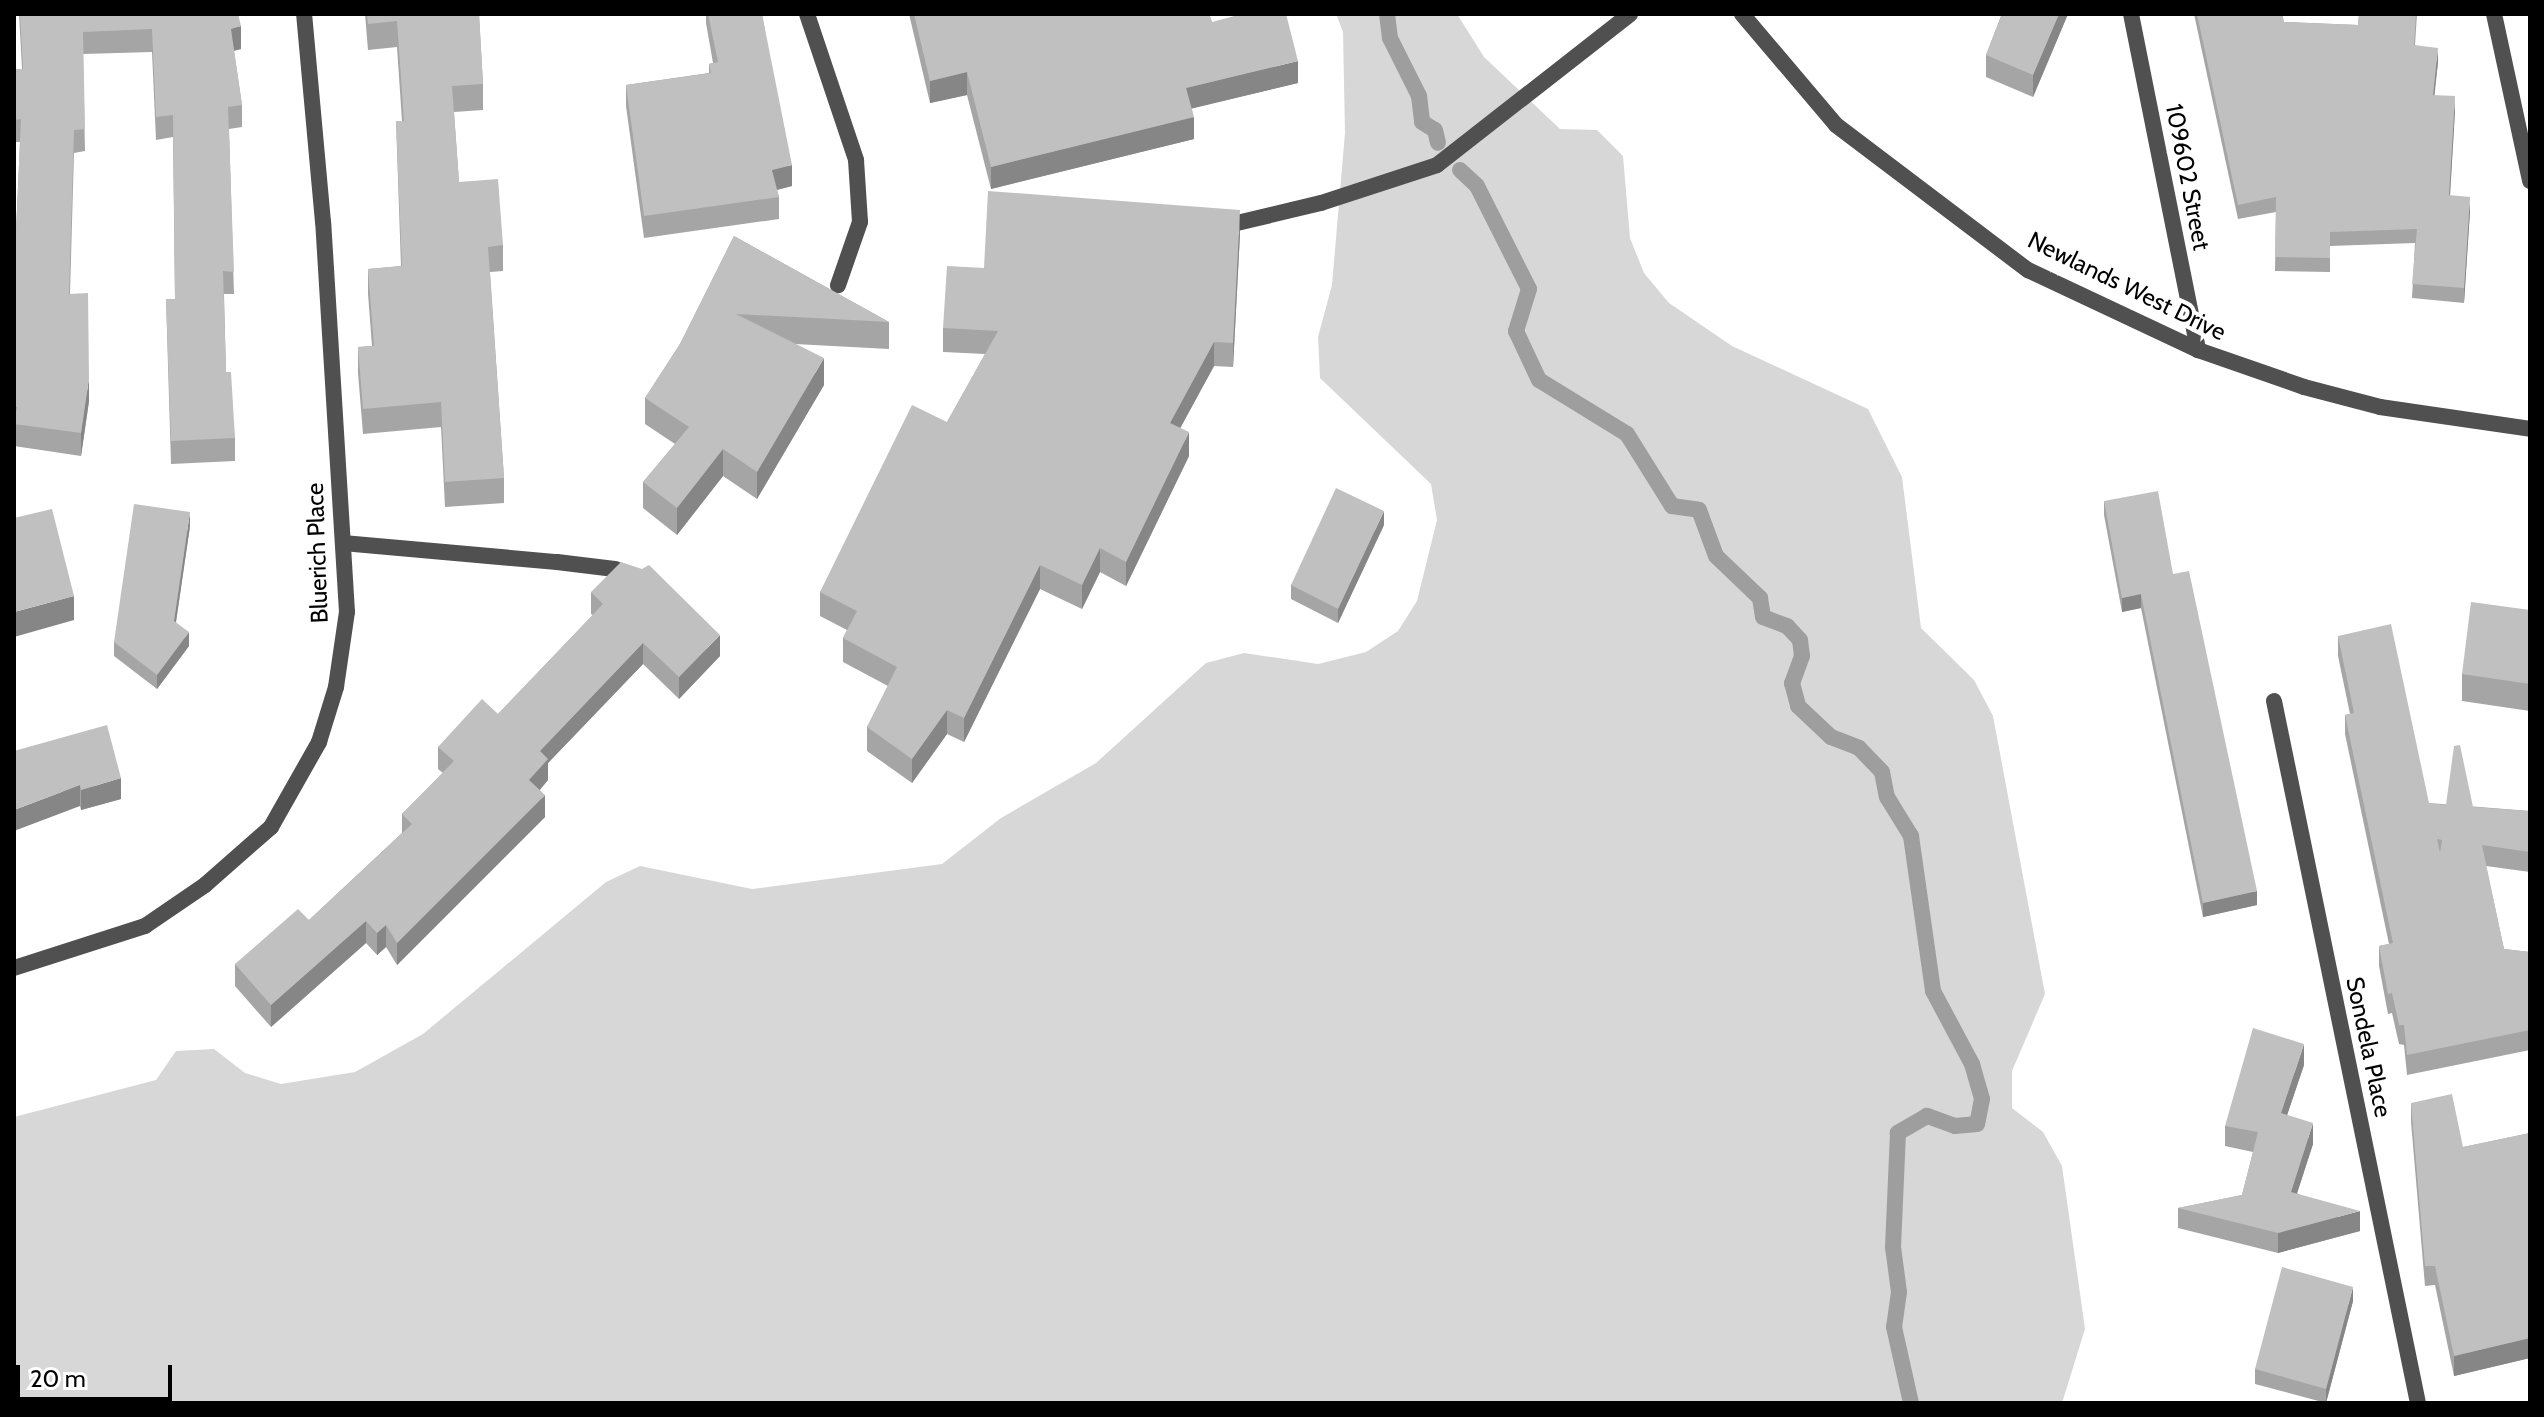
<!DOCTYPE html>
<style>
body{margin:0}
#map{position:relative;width:2544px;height:1417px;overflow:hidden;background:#fff;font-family:Cabin,sans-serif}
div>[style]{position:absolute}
.green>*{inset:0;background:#d7d7d7}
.stream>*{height:16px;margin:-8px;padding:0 8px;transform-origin:8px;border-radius:8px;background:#9e9e9e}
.service>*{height:16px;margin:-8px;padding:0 8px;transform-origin:8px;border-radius:8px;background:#505050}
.minor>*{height:16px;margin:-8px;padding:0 8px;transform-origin:8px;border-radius:8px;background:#505050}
.wall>*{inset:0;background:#a5a5a5}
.shaded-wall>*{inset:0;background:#868686}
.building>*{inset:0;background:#c0c0c0}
span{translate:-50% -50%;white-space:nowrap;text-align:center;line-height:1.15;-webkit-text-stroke:8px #fff;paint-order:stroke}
.street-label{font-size:24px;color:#000}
.frame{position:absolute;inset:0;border:16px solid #000;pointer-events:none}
.scale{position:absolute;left:16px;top:1365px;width:156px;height:36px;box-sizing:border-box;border:4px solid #000;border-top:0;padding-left:10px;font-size:24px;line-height:28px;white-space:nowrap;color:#000;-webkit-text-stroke:6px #fff;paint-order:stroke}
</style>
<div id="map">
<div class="green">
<div style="clip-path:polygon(1336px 14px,1457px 14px,1484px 57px,1560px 129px,1597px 130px,1623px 156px,1630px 238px,1644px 273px,1669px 303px,1732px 346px,1868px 409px,1902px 477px,1921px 628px,1974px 680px,1993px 716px,2045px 994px,2012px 1071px,2012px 1108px,2043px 1132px,2062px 1166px,2085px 1329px,2062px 1403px,14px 1403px,14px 1117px,156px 1080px,176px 1051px,214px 1049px,245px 1073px,281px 1084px,355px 1072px,423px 1034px,606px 882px,640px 866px,752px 889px,942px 864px,1001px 818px,1096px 763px,1206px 663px,1244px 653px,1318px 664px,1366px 652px,1398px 631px,1417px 601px,1437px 520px,1431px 484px,1320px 378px,1318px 337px,1332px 285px,1345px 133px,1343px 32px)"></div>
</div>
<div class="stream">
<div style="left:1387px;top:14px;width:24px;rotate:83deg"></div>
<div style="left:1390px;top:38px;width:65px;rotate:63.4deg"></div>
<div style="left:1419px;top:96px;width:26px;rotate:83deg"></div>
<div style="left:1422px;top:122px;width:15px;rotate:32deg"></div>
<div style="left:1435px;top:130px;width:13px;rotate:77deg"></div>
<div style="left:1460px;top:170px;width:23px;rotate:43deg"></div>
<div style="left:1477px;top:186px;width:115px;rotate:63.2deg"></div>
<div style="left:1529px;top:289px;width:44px;rotate:107.2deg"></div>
<div style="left:1516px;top:331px;width:54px;rotate:64.9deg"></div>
<div style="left:1539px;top:380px;width:103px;rotate:31.5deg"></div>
<div style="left:1627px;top:434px;width:85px;rotate:58deg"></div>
<div style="left:1672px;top:506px;width:27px;rotate:8deg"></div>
<div style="left:1699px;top:510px;width:49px;rotate:69.7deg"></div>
<div style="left:1716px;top:556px;width:61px;rotate:43.7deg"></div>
<div style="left:1760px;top:598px;width:19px;rotate:81deg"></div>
<div style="left:1763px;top:617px;width:26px;rotate:21deg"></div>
<div style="left:1787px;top:626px;width:19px;rotate:47deg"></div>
<div style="left:1800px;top:640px;width:16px;rotate:83deg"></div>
<div style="left:1802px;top:656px;width:29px;rotate:110deg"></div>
<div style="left:1792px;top:683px;width:24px;rotate:75deg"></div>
<div style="left:1798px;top:706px;width:45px;rotate:43.2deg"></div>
<div style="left:1831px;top:737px;width:30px;rotate:21deg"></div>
<div style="left:1859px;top:748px;width:33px;rotate:46deg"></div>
<div style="left:1882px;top:772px;width:25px;rotate:79deg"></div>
<div style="left:1887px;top:797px;width:46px;rotate:58.4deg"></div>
<div style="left:1911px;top:836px;width:157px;rotate:81.9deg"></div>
<div style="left:1933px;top:991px;width:83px;rotate:61.9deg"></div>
<div style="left:1972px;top:1064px;width:36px;rotate:74deg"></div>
<div style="left:1982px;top:1099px;width:25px;rotate:101deg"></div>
<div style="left:1977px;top:1124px;width:22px;rotate:175deg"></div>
<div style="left:1955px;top:1126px;width:30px;rotate:-160deg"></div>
<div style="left:1927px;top:1116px;width:34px;rotate:150deg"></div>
<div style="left:1898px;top:1133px;width:114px;rotate:92.5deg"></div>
<div style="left:1893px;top:1247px;width:45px;rotate:82.4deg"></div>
<div style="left:1899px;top:1292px;width:35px;rotate:98deg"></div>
<div style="left:1894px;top:1327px;width:78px;rotate:77.4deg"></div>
</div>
<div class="service">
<div style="left:1237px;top:223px;width:86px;rotate:-13.4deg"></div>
<div style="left:1321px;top:203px;width:122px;rotate:-18.1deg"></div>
<div style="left:1437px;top:165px;width:245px;rotate:-38deg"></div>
<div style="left:343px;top:543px;width:215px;rotate:5.1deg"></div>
<div style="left:557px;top:562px;width:58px;rotate:6.9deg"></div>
<div style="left:615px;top:569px;width:18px;rotate:22deg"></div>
</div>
<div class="minor">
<div style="left:807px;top:14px;width:154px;rotate:71.4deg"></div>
<div style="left:856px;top:160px;width:62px;rotate:86.3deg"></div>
<div style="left:860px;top:222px;width:67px;rotate:109.2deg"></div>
<div style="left:1742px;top:14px;width:145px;rotate:49.7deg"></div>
<div style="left:1836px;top:125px;width:241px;rotate:37.1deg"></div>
<div style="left:2028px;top:270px;width:188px;rotate:25.2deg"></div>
<div style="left:2198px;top:350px;width:112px;rotate:19.2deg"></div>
<div style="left:2304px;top:387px;width:79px;rotate:14.7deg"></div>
<div style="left:2380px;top:407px;width:152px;rotate:8.3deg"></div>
<div style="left:2131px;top:14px;width:343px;rotate:78.7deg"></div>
<div style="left:2494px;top:14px;width:171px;rotate:77.8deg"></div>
<div style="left:2274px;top:701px;width:717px;rotate:78.41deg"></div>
<div style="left:14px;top:968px;width:138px;rotate:-17.8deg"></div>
<div style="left:145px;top:926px;width:73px;rotate:-34.3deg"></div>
<div style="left:205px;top:885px;width:88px;rotate:-41.3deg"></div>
<div style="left:271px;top:827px;width:98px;rotate:-60.5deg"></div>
<div style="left:319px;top:742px;width:58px;rotate:-72.8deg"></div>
<div style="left:336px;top:687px;width:76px;rotate:-81.7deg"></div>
<div style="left:347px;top:612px;width:391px;rotate:-93.5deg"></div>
<div style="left:323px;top:222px;width:209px;rotate:-95.2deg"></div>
</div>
<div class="wall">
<div style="clip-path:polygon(19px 14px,238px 14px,241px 49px,234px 51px,242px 105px,242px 127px,229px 129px,234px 294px,224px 294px,226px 372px,235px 438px,235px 461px,171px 464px,166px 299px,175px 299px,173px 137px,156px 140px,152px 52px,83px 54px,85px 151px,74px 153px,70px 294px,89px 401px,81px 456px,14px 446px,14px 276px,20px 142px,15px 142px,14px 69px,22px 69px)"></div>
<div style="clip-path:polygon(365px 14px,479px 14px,483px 84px,483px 110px,454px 112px,459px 182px,503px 245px,503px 271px,490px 272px,504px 478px,504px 503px,445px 507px,441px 427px,363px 434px,358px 373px,358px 347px,372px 346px,368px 294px,368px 269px,401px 266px,396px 121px,402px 121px,397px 47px,368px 50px)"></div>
<div style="clip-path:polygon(706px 14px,762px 14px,792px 186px,777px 190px,779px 197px,779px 219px,644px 238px,626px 106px,626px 85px,709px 73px,709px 64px,713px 63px,706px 23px)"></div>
<div style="clip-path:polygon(909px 14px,1209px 14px,1212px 22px,1298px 83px,1192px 108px,1194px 139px,991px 189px,967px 95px,930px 103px)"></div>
<div style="clip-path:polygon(1996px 14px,2068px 14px,2033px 97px,1986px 77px,1986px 55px,2001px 16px)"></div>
<div style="clip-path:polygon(2194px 14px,2282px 14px,2284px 22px,2358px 25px,2359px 14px,2417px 14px,2415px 45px,2438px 62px,2434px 95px,2455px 111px,2450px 196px,2470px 211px,2464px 303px,2412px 298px,2415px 243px,2330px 246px,2330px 272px,2275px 271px,2276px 212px,2238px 219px)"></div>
<div style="clip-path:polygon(1240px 234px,1233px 367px,1214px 366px,1180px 428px,1189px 456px,1126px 586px,1100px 572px,1082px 609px,1040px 589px,964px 742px,947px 734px,912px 783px,867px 751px,867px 727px,888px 686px,843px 662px,843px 638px,847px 630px,820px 616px,820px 592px,947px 422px,985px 354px,943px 352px,943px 328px,984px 268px)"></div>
<div style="clip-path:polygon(734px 236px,889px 322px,889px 349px,795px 344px,824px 385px,757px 499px,723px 476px,677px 535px,643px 508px,643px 482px,675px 444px,645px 424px,645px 398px,680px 344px)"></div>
<div style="clip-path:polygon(2104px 501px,2173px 574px,2257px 905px,2203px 917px,2141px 608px,2122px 612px,2104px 515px)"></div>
<div style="clip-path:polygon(1384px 525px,1338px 623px,1291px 599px,1291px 585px)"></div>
<div style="clip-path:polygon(190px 526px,176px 622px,189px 646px,157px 689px,114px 656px,114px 642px)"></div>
<div style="clip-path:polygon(591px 592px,720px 656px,679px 699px,643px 664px,548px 763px,548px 780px,540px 790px,545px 817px,397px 965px,386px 947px,377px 955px,366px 943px,271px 1027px,235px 986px,235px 964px,309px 920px,402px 833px,402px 814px,443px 773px,438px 769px,438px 747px,498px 714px,593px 615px,591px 614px)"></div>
<div style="clip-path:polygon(2530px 610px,2530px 711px,2462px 701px,2462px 674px)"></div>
<div style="clip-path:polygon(2338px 636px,2429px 803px,2530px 811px,2530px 809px,2530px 872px,2486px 866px,2504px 949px,2530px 952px,2530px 1050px,2407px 1075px,2404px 1045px,2399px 1044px,2392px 1013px,2388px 1014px,2379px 966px,2379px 946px,2389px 944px,2345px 734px,2345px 715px,2350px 714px,2338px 656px)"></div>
<div style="clip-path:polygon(14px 751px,121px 799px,81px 810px,80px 806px)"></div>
<div style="clip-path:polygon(2304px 1065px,2287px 1115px,2313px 1144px,2297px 1193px,2360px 1231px,2278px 1253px,2178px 1228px,2178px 1208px,2242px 1195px,2253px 1152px,2225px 1146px,2225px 1126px)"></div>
<div style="clip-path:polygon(2411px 1103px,2463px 1147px,2530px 1133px,2530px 1358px,2454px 1376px,2435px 1285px,2425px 1286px,2411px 1122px)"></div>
<div style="clip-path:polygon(2353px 1301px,2326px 1403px,2255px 1384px,2255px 1369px)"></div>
</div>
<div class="shaded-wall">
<div style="clip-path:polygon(2059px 14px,2068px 14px,2033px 97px,2033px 75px)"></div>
<div style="clip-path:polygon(241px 26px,241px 49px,231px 51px,231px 29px)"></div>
<div style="clip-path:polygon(2438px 48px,2438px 62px,2433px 109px,2433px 95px)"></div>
<div style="clip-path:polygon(1298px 61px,1298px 83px,1186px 110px,1186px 88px)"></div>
<div style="clip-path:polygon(967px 72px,967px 95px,930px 103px,930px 81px)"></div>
<div style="clip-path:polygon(2455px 96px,2455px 111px,2449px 210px,2449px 195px)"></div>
<div style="clip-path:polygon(1194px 117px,1194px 139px,991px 189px,991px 167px)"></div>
<div style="clip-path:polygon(792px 165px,792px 186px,772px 191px,772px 170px)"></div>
<div style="clip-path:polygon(2470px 197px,2470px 211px,2464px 303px,2464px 288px)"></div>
<div style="clip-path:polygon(1240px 210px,1240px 234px,1233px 367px,1233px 343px)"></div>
<div style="clip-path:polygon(1214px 342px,1214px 366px,1170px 447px,1170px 423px)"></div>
<div style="clip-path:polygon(824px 358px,824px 385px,757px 499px,757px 472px)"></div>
<div style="clip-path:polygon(89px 378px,89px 401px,81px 456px,81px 433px)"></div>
<div style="clip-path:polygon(1189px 432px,1189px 456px,1126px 586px,1126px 562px)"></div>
<div style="clip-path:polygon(723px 449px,723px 476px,677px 535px,677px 508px)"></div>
<div style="clip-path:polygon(1384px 511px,1384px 525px,1338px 623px,1338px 609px)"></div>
<div style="clip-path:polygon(190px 512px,190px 526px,174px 635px,174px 621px)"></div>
<div style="clip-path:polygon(1100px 548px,1100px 572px,1082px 609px,1082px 585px)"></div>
<div style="clip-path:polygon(1040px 565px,1040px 589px,964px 742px,964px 718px)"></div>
<div style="clip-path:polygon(2141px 594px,2141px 608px,2122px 612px,2122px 598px)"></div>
<div style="clip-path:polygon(74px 596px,74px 620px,14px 637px,14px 612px)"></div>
<div style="clip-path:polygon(189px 632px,189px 646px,157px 689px,157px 675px)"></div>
<div style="clip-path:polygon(720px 635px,720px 656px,679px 699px,679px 677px)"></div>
<div style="clip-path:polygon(643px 643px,643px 664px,548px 763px,548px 780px,529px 802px,529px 780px,540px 751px)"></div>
<div style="clip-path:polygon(947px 710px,947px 734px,912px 783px,912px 759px)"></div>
<div style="clip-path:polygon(121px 778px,121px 799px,81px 810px,81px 790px)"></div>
<div style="clip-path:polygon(80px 785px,80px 806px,14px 831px,14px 810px)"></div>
<div style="clip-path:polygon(545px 795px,545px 817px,397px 965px,397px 943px)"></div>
<div style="clip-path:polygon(2257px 891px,2257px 905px,2203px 917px,2203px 903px)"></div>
<div style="clip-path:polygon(366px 921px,366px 943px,271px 1027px,271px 1005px)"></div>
<div style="clip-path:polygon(386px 925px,386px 947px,377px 955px,377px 933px)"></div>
<div style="clip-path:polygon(2304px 1044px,2304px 1065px,2281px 1133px,2281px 1113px)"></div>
<div style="clip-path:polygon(2313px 1123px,2313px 1144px,2291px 1212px,2291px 1192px)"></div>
<div style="clip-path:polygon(2360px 1211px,2360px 1231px,2278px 1253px,2278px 1233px)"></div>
<div style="clip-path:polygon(2353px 1287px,2353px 1301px,2326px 1403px,2326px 1389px)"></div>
<div style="clip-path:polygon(2530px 1338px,2530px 1358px,2454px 1376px,2454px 1356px)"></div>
</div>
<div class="building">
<div style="clip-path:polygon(20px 14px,238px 14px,241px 26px,231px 29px,242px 105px,228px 107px,234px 272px,223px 271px,226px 372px,231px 372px,235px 438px,171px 441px,166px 299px,175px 299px,173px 115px,156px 117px,152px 29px,83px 32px,85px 129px,74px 130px,69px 294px,88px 293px,89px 378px,81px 433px,14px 424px,17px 407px,14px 407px,14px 276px,21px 119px,15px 120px,14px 69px,23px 69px)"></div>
<div style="clip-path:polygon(367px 14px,479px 14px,483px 84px,452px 86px,459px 182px,498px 179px,503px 245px,488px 247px,504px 478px,445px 482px,441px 402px,363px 409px,358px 347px,374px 346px,368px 269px,402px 266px,396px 121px,404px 121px,397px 21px,368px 24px)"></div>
<div style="clip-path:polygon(708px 14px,762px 14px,792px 165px,772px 170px,779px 197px,644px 216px,626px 85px,711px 73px,709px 64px,718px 62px)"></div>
<div style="clip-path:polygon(914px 14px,1209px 14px,1212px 22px,1242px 14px,1286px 14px,1298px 61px,1186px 88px,1194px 117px,991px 167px,967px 72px,930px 81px)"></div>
<div style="clip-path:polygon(2002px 14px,2059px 14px,2033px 75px,1986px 55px)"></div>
<div style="clip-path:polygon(2197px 14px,2282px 14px,2284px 22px,2358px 25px,2359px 14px,2416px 14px,2414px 45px,2438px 48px,2433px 95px,2455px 96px,2449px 195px,2470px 197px,2464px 288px,2412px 284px,2417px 229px,2330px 232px,2330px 258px,2275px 257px,2276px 197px,2238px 205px)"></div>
<div style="clip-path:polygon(988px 191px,1240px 210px,1233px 343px,1214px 342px,1170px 423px,1189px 432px,1126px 562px,1100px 548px,1082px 585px,1040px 565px,964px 718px,947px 710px,912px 759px,867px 727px,897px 667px,843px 638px,857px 611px,820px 592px,912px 405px,947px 422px,998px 331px,943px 328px,947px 266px,984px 268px)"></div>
<div style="clip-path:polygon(734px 236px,889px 322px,736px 314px,824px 358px,757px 472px,723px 449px,677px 508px,643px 482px,689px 427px,645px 398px,680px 344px)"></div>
<div style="clip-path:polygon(1336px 488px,1384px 511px,1338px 609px,1291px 585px)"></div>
<div style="clip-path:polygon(2158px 491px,2173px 574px,2189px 571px,2257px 891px,2203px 903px,2141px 594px,2122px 598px,2104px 501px)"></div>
<div style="clip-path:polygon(134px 504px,190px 512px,174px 621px,189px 632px,157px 675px,114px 642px)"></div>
<div style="clip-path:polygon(52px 509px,74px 596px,14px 612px,14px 518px)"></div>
<div style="clip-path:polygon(621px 562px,642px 569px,649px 565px,720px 635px,679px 677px,643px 643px,540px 751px,548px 759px,529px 780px,545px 795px,397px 943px,386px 925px,377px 933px,366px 921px,271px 1005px,235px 964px,298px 909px,309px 920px,412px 824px,402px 814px,454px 761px,438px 747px,482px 699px,498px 714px,603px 604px,591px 592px)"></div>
<div style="clip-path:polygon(2471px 602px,2530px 610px,2530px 684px,2462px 674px)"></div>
<div style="clip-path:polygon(evenodd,2391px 624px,2429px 803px,2446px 805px,2454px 746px,2460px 745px,2473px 807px,2530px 811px,2530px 809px,2530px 852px,2482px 845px,2504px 949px,2530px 952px,2530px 1030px,2407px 1055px,2404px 1025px,2399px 1025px,2392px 993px,2388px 994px,2379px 946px,2393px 943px,2345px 715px,2354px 713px,2338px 636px,2391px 624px,2437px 839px,2442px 840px,2440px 853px,2437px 839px)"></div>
<div style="clip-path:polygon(107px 725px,121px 778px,81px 790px,80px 785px,14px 810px,14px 751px)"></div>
<div style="clip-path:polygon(2253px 1028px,2304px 1044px,2281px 1113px,2313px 1123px,2291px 1192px,2360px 1211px,2278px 1233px,2178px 1208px,2242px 1195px,2258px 1132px,2225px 1126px)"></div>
<div style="clip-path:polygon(2452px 1094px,2463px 1147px,2530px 1133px,2530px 1338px,2454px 1356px,2435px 1266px,2425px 1266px,2411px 1103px)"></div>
<div style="clip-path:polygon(2282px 1267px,2353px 1287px,2326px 1389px,2255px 1369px)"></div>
</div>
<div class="street-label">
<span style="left:2188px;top:177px;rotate:79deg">109602 Street</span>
<span style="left:2127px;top:286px;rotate:26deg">Newlands West Drive</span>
<span style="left:317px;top:553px;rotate:-92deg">Bluerich Place</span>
<span style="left:2369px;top:1047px;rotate:78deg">Sondela Place</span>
</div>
<div class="frame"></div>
<div class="scale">20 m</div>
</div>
